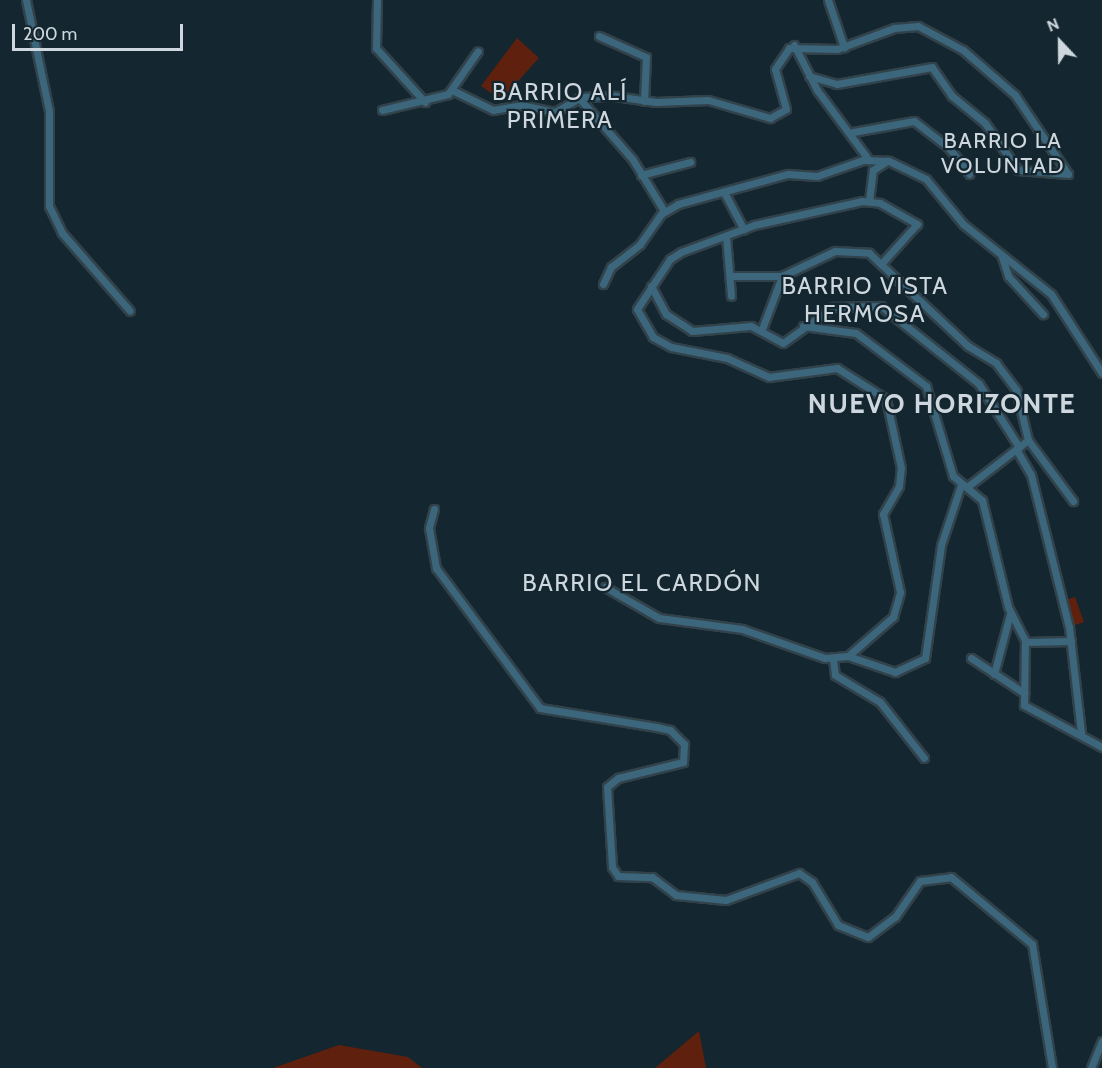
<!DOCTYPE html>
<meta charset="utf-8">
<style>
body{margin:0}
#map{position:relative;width:1102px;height:1068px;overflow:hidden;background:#14262f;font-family:Cabin,sans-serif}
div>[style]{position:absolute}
.green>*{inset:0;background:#60200e}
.roads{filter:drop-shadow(2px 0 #32424b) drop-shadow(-2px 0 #32424b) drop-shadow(0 2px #32424b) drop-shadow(0 -2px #32424b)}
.minor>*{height:7px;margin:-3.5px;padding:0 3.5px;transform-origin:3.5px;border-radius:3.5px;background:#3c667b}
span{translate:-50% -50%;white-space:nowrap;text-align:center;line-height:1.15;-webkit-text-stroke:4.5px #14262f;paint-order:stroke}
.neighbourhood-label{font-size:22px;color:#cdd7dd;letter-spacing:1.5px}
.quarter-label{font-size:24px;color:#cdd7dd;letter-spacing:1.5px}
.district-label{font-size:27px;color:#cdd7dd;font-weight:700;letter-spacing:1.5px}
.north{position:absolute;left:1030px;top:12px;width:60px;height:60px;-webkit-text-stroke:4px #14262f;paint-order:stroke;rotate:338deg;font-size:16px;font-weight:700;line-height:24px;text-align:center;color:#cdd7dd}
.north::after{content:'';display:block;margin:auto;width:21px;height:27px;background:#cdd7dd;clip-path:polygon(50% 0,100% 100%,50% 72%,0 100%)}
.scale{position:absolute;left:12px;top:24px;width:171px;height:27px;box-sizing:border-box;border:3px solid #cdd7dd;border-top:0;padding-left:8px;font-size:18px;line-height:21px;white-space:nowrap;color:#cdd7dd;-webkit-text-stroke:4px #14262f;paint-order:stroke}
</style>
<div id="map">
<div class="green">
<div style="clip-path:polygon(517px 38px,539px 58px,501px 100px,481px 86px)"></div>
<div style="clip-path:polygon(1075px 597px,1084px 622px,1072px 626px,1063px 601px)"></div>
<div style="clip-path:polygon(699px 1031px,706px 1068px,655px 1068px)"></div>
<div style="clip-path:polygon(339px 1045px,408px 1057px,422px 1068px,273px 1068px)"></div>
</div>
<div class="roads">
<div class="minor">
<div style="left:26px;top:0;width:113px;rotate:78.3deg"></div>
<div style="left:49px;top:111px;width:95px;rotate:90deg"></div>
<div style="left:49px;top:206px;width:30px;rotate:64deg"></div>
<div style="left:62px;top:233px;width:103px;rotate:48.9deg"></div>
<div style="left:377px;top:0;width:48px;rotate:91.2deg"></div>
<div style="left:376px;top:48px;width:73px;rotate:47.8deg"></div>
<div style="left:828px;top:0;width:50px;rotate:71.2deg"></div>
<div style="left:599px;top:36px;width:51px;rotate:24.1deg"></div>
<div style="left:646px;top:57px;width:44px;rotate:92.6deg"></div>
<div style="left:794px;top:45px;width:51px;rotate:62.9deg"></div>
<div style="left:817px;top:90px;width:86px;rotate:53.5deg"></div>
<div style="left:452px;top:90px;width:46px;rotate:26deg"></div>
<div style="left:493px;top:110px;width:28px;rotate:-10deg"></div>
<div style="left:521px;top:105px;width:35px;rotate:12deg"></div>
<div style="left:555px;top:112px;width:30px;rotate:-30deg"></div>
<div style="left:581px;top:97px;width:34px;rotate:-2deg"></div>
<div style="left:615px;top:96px;width:41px;rotate:8.3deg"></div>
<div style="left:656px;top:102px;width:52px;rotate:-2.2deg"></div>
<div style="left:708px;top:100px;width:65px;rotate:16.2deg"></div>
<div style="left:770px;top:118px;width:18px;rotate:-29deg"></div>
<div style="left:786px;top:109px;width:41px;rotate:-105.4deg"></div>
<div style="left:775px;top:69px;width:25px;rotate:-56deg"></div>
<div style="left:789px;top:48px;width:48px;rotate:1.2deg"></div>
<div style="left:837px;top:49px;width:61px;rotate:-20.2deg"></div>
<div style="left:894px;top:28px;width:24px;rotate:-5deg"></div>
<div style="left:918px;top:26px;width:51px;rotate:28.1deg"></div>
<div style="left:963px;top:50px;width:69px;rotate:40.9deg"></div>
<div style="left:1015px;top:95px;width:95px;rotate:56.1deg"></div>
<div style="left:1068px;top:174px;width:50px;rotate:-175.4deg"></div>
<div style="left:1018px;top:170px;width:57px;rotate:-125.1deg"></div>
<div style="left:985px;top:123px;width:43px;rotate:-140.7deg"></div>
<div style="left:952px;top:96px;width:35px;rotate:-125deg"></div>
<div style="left:932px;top:67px;width:97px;rotate:169.9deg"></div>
<div style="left:837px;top:84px;width:29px;rotate:-164deg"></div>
<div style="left:579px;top:98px;width:82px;rotate:48.9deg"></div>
<div style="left:633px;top:160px;width:60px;rotate:58.7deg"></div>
<div style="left:382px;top:110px;width:68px;rotate:-13.6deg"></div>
<div style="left:448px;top:94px;width:52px;rotate:-55.1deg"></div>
<div style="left:853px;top:132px;width:62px;rotate:-10.2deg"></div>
<div style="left:914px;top:121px;width:44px;rotate:37.6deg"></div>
<div style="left:949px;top:148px;width:33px;rotate:52deg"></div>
<div style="left:641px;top:175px;width:51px;rotate:-14.9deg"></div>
<div style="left:725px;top:194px;width:40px;rotate:62deg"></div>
<div style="left:869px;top:201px;width:31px;rotate:-83deg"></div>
<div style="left:873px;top:170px;width:17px;rotate:-33deg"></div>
<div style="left:726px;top:236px;width:60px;rotate:85.2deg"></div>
<div style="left:1001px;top:254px;width:23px;rotate:72deg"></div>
<div style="left:1008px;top:276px;width:52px;rotate:47.4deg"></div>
<div style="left:730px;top:276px;width:52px"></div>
<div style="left:603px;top:284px;width:19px;rotate:-65deg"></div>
<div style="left:611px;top:267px;width:37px;rotate:-38deg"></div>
<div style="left:640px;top:244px;width:37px;rotate:-55deg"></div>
<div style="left:661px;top:214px;width:20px;rotate:-30deg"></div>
<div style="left:678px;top:204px;width:114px;rotate:-15.3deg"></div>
<div style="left:788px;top:174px;width:29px;rotate:4deg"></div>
<div style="left:817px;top:176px;width:49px;rotate:-19.2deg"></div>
<div style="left:863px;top:160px;width:26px;rotate:2deg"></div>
<div style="left:889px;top:161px;width:41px;rotate:25.9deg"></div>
<div style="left:926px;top:179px;width:58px;rotate:50.6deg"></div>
<div style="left:963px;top:224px;width:112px;rotate:38.5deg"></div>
<div style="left:1051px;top:294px;width:94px;rotate:57.2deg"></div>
<div style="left:651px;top:286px;width:32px;rotate:62deg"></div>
<div style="left:666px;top:314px;width:31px;rotate:33deg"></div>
<div style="left:692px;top:331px;width:59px;rotate:-4.8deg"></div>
<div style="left:751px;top:326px;width:36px;rotate:28deg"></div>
<div style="left:783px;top:343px;width:62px;rotate:-35.8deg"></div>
<div style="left:833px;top:307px;width:48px;rotate:-1.2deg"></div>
<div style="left:881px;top:306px;width:125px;rotate:38.5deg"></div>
<div style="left:979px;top:384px;width:75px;rotate:57.6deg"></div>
<div style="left:803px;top:326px;width:53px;rotate:7.5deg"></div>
<div style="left:856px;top:333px;width:88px;rotate:37.1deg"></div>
<div style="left:926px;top:386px;width:94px;rotate:73.3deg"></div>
<div style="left:953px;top:476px;width:38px;rotate:40deg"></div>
<div style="left:982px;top:500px;width:110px;rotate:76.3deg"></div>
<div style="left:1008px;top:607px;width:37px;rotate:63deg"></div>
<div style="left:1025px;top:640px;width:65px;rotate:90.9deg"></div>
<div style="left:1024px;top:705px;width:89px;rotate:28.3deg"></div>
<div style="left:762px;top:329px;width:57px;rotate:-69.3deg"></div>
<div style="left:782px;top:276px;width:59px;rotate:-25.3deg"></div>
<div style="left:835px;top:251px;width:34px;rotate:3deg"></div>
<div style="left:869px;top:253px;width:136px;rotate:43.2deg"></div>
<div style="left:968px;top:346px;width:33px;rotate:31deg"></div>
<div style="left:996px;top:363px;width:34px;rotate:53deg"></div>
<div style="left:1016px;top:390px;width:51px;rotate:76.5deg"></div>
<div style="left:1028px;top:440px;width:77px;rotate:142.4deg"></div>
<div style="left:1028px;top:440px;width:76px;rotate:53.6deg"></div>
<div style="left:1016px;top:449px;width:30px;rotate:60deg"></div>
<div style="left:1031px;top:475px;width:157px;rotate:76deg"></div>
<div style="left:1069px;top:627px;width:107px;rotate:83.5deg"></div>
<div style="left:434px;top:509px;width:20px;rotate:105deg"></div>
<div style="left:429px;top:528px;width:41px;rotate:80.1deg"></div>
<div style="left:436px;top:568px;width:174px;rotate:53.4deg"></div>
<div style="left:540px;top:708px;width:118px;rotate:9.3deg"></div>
<div style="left:656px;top:727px;width:14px;rotate:12deg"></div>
<div style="left:670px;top:730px;width:20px;rotate:45deg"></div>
<div style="left:684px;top:744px;width:18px;rotate:93deg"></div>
<div style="left:683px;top:762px;width:67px;rotate:166.2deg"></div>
<div style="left:618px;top:778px;width:14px;rotate:141deg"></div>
<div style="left:607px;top:787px;width:80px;rotate:86.4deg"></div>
<div style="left:612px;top:867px;width:11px;rotate:56deg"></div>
<div style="left:618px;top:876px;width:34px;rotate:2deg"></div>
<div style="left:652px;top:877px;width:30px;rotate:37deg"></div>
<div style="left:676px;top:895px;width:50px;rotate:5.7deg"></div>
<div style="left:726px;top:900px;width:78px;rotate:-20.3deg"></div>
<div style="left:799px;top:873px;width:16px;rotate:35deg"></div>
<div style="left:812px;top:882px;width:50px;rotate:58.8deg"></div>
<div style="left:838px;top:925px;width:32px;rotate:22deg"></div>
<div style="left:868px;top:937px;width:34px;rotate:-37deg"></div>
<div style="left:895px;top:917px;width:44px;rotate:-55.2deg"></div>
<div style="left:920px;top:881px;width:31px;rotate:-7deg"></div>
<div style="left:951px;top:877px;width:105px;rotate:39.6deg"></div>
<div style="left:1032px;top:944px;width:126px;rotate:80.8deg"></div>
<div style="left:605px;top:587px;width:62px;rotate:29.9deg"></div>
<div style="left:659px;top:618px;width:84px;rotate:7.5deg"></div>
<div style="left:742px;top:629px;width:88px;rotate:19.3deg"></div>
<div style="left:825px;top:658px;width:23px;rotate:-5deg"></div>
<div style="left:848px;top:656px;width:60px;rotate:-40.9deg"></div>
<div style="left:893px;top:617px;width:26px;rotate:-74deg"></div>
<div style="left:900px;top:592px;width:80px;rotate:-102.3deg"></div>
<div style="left:883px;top:514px;width:32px;rotate:-60deg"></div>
<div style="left:899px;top:486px;width:18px;rotate:-84deg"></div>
<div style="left:901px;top:468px;width:71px;rotate:-102.3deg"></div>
<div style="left:886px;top:399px;width:58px;rotate:-147.7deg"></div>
<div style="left:837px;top:368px;width:69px;rotate:172.5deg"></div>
<div style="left:769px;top:377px;width:46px;rotate:-155.7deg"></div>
<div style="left:727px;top:358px;width:57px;rotate:-168.9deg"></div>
<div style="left:671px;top:347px;width:21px;rotate:-151deg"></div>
<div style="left:653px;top:337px;width:32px;rotate:-120deg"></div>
<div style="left:637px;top:309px;width:60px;rotate:-56.6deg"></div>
<div style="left:670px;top:259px;width:13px;rotate:-32deg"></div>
<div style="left:681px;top:252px;width:78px;rotate:-20.3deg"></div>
<div style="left:754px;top:225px;width:111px;rotate:-12.5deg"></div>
<div style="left:862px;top:201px;width:18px;rotate:6deg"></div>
<div style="left:880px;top:203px;width:43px;rotate:29.6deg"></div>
<div style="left:917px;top:224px;width:54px;rotate:132deg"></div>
<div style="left:1026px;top:642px;width:45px;rotate:-1.3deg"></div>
<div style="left:848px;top:656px;width:50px;rotate:18.8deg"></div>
<div style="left:895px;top:672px;width:33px;rotate:-25deg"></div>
<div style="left:925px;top:658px;width:114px;rotate:-81.9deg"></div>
<div style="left:941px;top:545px;width:63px;rotate:-71.6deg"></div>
<div style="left:971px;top:658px;width:64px;rotate:33.4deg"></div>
<div style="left:833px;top:659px;width:16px;rotate:83deg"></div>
<div style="left:835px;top:675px;width:52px;rotate:31deg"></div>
<div style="left:880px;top:702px;width:71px;rotate:51.8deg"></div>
<div style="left:994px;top:674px;width:62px;rotate:-75.1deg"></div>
<div style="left:1091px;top:1068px;width:29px;rotate:-68deg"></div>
</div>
</div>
<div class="neighbourhood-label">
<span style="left:1003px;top:153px">BARRIO LA<br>VOLUNTAD</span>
</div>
<div class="quarter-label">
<span style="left:560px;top:106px">BARRIO ALÍ<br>PRIMERA</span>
<span style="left:865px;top:300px">BARRIO VISTA<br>HERMOSA</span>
<span style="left:642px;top:583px">BARRIO EL CARDÓN</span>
</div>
<div class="district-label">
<span style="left:942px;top:404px">NUEVO HORIZONTE</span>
</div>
<div class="north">N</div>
<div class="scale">200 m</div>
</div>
